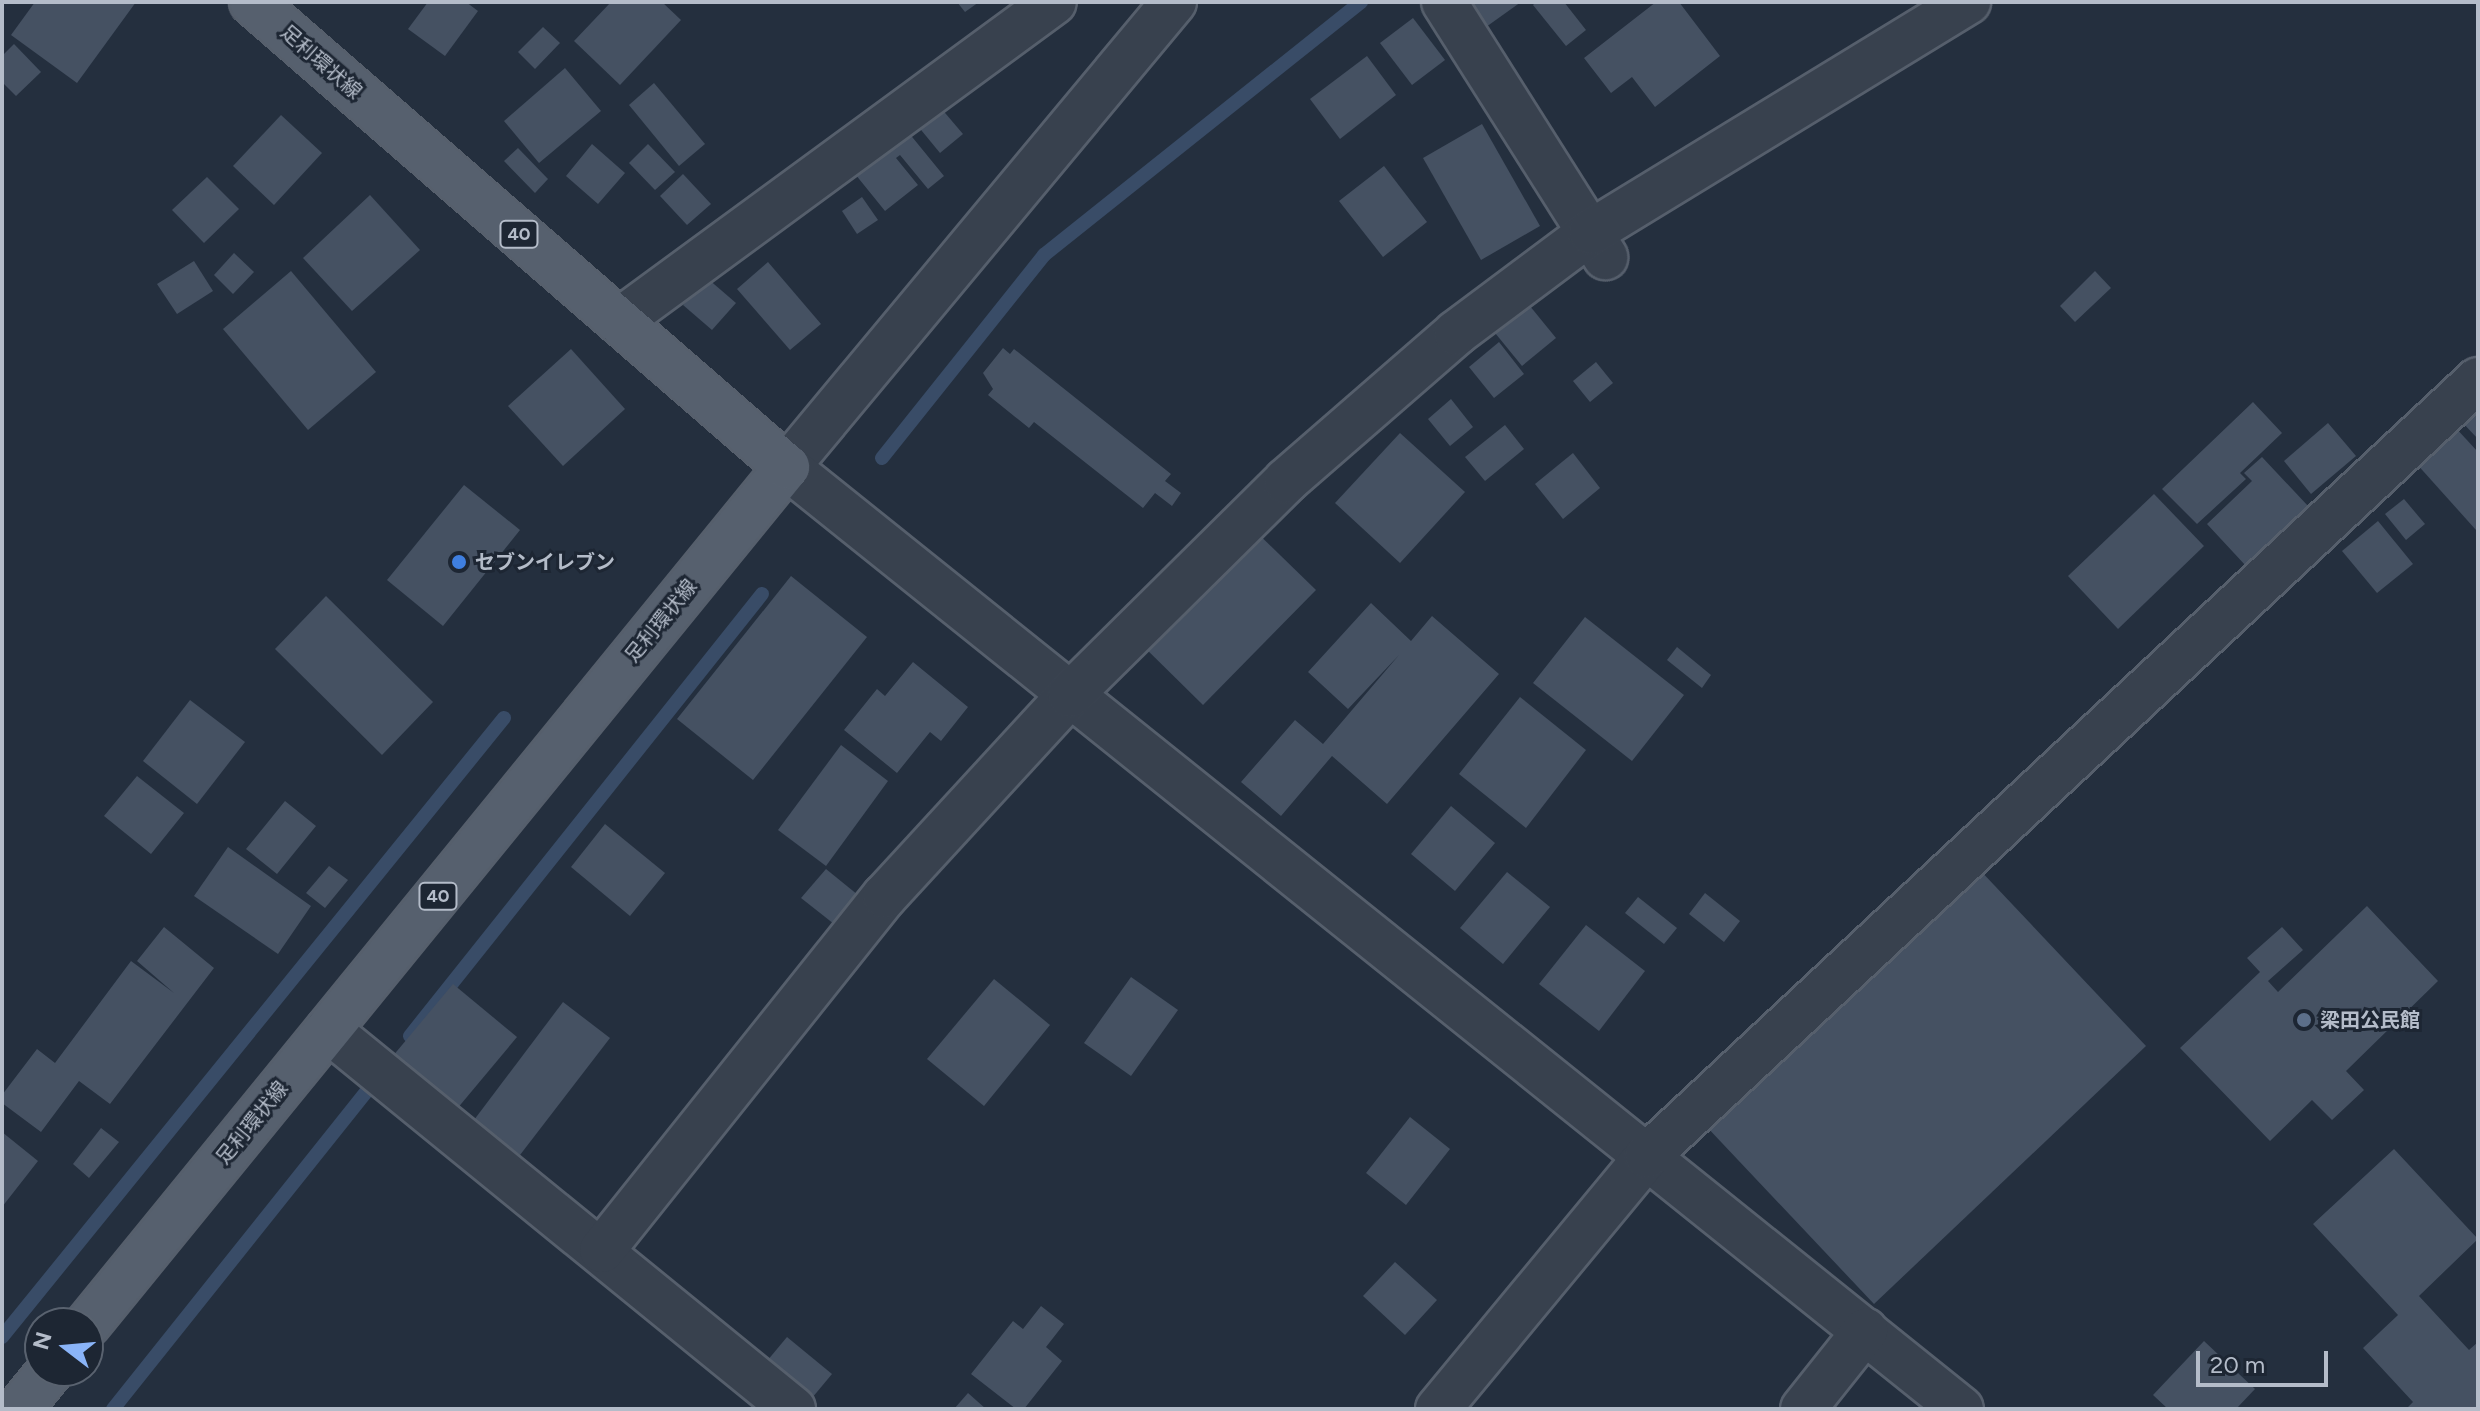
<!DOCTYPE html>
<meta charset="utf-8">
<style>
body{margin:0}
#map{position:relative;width:2480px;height:1411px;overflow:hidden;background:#242f3e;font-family:Figtree,"Noto Sans JP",sans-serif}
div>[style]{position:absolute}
.stream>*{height:14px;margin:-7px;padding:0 7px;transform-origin:7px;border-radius:7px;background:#394c67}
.building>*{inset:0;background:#455162}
.roads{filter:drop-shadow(2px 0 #565f6c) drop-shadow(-2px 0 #565f6c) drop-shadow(0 2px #565f6c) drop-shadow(0 -2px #565f6c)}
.minor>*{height:44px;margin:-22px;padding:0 22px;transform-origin:22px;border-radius:22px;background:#38414e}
.major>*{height:44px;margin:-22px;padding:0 22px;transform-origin:22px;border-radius:22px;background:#56606e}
.dots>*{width:22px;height:22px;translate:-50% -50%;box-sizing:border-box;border:4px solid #1d2633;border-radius:50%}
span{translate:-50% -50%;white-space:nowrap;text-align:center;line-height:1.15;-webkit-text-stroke:6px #1d2633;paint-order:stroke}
.shield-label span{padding:2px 6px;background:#1d2633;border:2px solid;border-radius:6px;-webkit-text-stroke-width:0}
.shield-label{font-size:18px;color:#b4bcc9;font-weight:700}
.street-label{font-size:20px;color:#b4bcc9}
.poi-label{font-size:20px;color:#b4bcc9;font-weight:700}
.left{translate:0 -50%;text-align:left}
.frame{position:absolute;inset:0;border:4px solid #b4bcc9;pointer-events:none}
.north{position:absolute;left:24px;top:1307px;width:80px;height:80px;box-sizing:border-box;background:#1d2633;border:2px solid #59626f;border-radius:50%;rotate:286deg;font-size:22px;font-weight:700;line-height:32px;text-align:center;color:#b4bcc9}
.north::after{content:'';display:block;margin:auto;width:28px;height:36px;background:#8ab4f8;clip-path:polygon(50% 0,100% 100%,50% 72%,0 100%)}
.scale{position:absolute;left:2196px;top:1351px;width:132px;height:36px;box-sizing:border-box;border:4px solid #b4bcc9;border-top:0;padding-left:10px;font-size:24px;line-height:28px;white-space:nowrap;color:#b4bcc9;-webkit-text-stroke:6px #1d2633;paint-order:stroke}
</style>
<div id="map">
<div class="stream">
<div style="left:882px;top:458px;width:260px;rotate:-51.4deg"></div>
<div style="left:1044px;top:255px;width:406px;rotate:-38.6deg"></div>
<div style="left:410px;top:1036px;width:565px;rotate:-51.47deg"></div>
<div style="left:2px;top:1337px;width:797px;rotate:-50.96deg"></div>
<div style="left:113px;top:1409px;width:423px;rotate:-51.4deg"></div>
</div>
<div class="building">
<div style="clip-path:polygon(35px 2px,136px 2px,77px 83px,11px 35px)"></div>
<div style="clip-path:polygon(428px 2px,466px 2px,478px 11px,445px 56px,408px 29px)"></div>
<div style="clip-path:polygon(611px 2px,662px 2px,681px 20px,620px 85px,574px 41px)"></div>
<div style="clip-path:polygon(957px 2px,979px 2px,965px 12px)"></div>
<div style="clip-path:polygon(1436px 2px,1521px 2px,1465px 42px)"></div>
<div style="clip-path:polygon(1536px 2px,1564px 2px,1586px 30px,1566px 46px,1533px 5px)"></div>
<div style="clip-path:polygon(1656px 2px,1679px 2px,1720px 56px,1655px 107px,1632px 77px,1611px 93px,1584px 58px)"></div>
<div style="clip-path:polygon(1413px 18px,1445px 60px,1412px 85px,1380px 43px)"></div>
<div style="clip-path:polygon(543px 27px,560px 43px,535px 69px,518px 52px)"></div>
<div style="clip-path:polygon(14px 44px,41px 72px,16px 96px,2px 82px,2px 56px)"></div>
<div style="clip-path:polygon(1367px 56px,1396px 95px,1340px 139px,1310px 99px)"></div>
<div style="clip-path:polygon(565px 68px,601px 111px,539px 163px,504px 121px)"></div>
<div style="clip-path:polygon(654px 83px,705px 144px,679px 166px,629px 105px)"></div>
<div style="clip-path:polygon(940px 107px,963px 134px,940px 153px,917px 125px)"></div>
<div style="clip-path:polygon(281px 115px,322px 153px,274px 205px,233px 166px)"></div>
<div style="clip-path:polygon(1482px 124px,1540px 226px,1481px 260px,1423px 158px)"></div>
<div style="clip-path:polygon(904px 127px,944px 176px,928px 189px,900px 155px,896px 158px,918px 185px,885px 211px,851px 169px)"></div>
<div style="clip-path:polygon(592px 144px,625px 173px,598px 204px,566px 176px)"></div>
<div style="clip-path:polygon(648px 144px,675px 172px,655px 190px,629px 163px)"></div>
<div style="clip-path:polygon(518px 148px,548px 179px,535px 193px,504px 161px)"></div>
<div style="clip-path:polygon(1384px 166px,1427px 222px,1383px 257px,1339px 201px)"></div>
<div style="clip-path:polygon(683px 174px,711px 204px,687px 225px,660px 196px)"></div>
<div style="clip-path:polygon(207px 177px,239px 209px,204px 243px,172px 210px)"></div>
<div style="clip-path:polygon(370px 195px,420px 250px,352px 311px,303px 258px)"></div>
<div style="clip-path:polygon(862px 197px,878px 220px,857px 234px,842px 211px)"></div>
<div style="clip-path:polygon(234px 253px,254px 272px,233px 294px,214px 275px)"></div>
<div style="clip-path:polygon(194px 261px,213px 291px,177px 314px,157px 284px)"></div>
<div style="clip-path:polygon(768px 262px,821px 324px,790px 350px,737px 289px)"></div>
<div style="clip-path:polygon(291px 271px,376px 372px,308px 430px,223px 329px)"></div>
<div style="clip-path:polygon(2095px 271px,2111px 288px,2075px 322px,2060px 306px)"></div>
<div style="clip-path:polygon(707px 278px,736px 303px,712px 330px,683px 305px)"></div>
<div style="clip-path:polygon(1525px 300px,1556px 338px,1522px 366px,1491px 328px)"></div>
<div style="clip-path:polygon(1499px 342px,1524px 374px,1494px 398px,1469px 367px)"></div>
<div style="clip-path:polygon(1003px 348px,1010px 354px,1014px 349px,1171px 474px,1165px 481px,1181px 493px,1172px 506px,1155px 493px,1143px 508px,1034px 422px,1029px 428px,988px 395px,993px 389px,983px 373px)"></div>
<div style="clip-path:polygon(571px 349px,625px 409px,563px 466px,508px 406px)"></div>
<div style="clip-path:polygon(1596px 362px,1613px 383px,1590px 402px,1573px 381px)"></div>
<div style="clip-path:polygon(1451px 399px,1473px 427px,1450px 446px,1428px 419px)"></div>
<div style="clip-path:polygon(2253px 402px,2282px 433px,2240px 473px,2246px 479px,2197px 524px,2162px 489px)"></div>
<div style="clip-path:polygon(2478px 405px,2478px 439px,2461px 421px)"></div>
<div style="clip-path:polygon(2328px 423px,2356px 456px,2311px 494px,2284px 461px)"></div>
<div style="clip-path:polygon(1505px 425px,1524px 449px,1485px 481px,1465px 457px)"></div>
<div style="clip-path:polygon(2454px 426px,2478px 452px,2476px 530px,2415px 462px)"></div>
<div style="clip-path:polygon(1400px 433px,1465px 492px,1400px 563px,1335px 503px)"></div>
<div style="clip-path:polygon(1573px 453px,1600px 488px,1563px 519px,1535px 484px)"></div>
<div style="clip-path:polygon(2262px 457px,2309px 507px,2246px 566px,2207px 524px,2252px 481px,2244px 473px)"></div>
<div style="clip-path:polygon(464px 485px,520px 530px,443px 626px,387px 580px)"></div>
<div style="clip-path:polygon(2154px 494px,2204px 546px,2118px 629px,2068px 576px)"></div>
<div style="clip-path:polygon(2404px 499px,2425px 524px,2406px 540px,2385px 514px)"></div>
<div style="clip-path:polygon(2378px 521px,2413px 564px,2377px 593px,2342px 551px)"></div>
<div style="clip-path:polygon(1248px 524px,1316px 590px,1203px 705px,1136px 639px)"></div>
<div style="clip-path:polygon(791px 576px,867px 637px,753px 780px,677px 719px)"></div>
<div style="clip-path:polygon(326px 596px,433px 702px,382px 755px,275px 649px)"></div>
<div style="clip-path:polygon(1371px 603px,1411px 641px,1432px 616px,1499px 674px,1387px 804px,1332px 756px,1281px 816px,1241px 782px,1295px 720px,1323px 744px,1399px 655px,1348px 709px,1308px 672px)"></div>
<div style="clip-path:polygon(1585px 617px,1684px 695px,1632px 761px,1533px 683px)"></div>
<div style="clip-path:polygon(1677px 647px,1711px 675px,1702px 688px,1667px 660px)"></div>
<div style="clip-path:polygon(913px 662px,968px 707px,941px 741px,930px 732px,897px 773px,844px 730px,877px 689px,885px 696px)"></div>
<div style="clip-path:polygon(1520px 697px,1586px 750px,1526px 828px,1459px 774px)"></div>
<div style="clip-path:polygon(190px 700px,245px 742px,197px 804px,143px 761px)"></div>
<div style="clip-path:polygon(841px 745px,888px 781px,826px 866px,778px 830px)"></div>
<div style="clip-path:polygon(137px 776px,184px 813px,151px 854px,104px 816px)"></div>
<div style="clip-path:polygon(285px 801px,316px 826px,277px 874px,246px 849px)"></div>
<div style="clip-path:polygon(1451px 806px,1495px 843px,1455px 891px,1411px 854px)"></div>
<div style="clip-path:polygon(605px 824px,665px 873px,630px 916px,571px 867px)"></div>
<div style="clip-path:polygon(228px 847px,311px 906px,278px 954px,194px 896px)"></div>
<div style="clip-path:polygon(329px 866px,348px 880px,325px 908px,306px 893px)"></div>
<div style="clip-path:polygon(1977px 867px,2146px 1046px,1874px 1304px,1705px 1125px)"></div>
<div style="clip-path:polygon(826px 869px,858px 895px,834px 924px,801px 898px)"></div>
<div style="clip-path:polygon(1507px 872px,1550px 907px,1503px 964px,1460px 928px)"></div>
<div style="clip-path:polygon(1705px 893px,1740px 921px,1724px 942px,1689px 914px)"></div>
<div style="clip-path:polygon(1638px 897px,1677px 928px,1664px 944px,1625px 913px)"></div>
<div style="clip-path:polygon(2367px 906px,2438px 981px,2346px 1071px,2364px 1090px,2332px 1120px,2312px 1100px,2270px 1141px,2180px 1048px,2260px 972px,2247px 958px,2282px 927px,2303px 950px,2268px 981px,2278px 992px)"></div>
<div style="clip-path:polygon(1586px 925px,1645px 971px,1599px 1031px,1539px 984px)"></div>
<div style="clip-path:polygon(164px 927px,214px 968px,110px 1104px,79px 1081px,41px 1132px,2px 1103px,2px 1095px,37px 1049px,55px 1063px,131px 961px,174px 993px,137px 961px)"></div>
<div style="clip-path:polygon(1131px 977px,1178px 1010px,1131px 1076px,1084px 1043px)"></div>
<div style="clip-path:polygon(994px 979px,1050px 1025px,984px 1106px,927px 1059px)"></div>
<div style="clip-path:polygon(453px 984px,517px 1037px,446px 1122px,382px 1069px)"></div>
<div style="clip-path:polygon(563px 1002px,610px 1038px,520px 1155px,474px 1120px)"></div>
<div style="clip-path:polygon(1410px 1117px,1450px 1149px,1406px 1205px,1366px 1173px)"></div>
<div style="clip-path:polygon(101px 1128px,119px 1142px,89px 1178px,73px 1164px)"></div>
<div style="clip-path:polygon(2px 1132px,38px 1161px,2px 1207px)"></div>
<div style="clip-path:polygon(2394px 1149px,2478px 1239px,2419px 1296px,2469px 1350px,2478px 1342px,2478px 1409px,2406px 1409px,2413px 1402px,2363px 1348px,2398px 1315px,2313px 1224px)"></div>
<div style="clip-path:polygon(1395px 1262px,1437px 1300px,1405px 1335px,1363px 1296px)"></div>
<div style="clip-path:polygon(1041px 1306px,1064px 1324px,1046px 1347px,1062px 1361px,1024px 1409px,1016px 1409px,971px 1374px,1013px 1321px,1023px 1329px)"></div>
<div style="clip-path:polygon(787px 1337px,832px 1374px,812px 1398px,767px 1361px)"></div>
<div style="clip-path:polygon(2204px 1341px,2255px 1389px,2236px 1409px,2168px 1409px,2153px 1395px)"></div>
<div style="clip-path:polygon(968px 1393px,986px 1409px,954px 1409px)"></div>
</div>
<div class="roads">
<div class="minor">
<div style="left:1174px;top:2px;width:605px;rotate:129.77deg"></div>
<div style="left:787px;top:467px;width:1505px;rotate:38.74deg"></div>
<div style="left:1444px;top:2px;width:302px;rotate:57.7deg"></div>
<div style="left:619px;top:321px;width:539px;rotate:-36.25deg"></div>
<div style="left:328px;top:1030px;width:600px;rotate:39.18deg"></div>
<div style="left:602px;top:1250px;width:453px;rotate:-51.4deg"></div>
<div style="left:885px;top:896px;width:273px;rotate:-47.4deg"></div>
<div style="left:1070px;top:695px;width:304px;rotate:-44.7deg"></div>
<div style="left:1286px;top:481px;width:225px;rotate:-41deg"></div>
<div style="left:1456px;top:333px;width:169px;rotate:-36.8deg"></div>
<div style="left:1591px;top:232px;width:442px;rotate:-31.4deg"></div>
<div style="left:1438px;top:1409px;width:328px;rotate:-50.4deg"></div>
<div style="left:1647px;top:1156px;width:1137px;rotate:-43.04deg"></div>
<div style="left:1803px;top:1409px;width:100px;rotate:-51.5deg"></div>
</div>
<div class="major">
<div style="left:88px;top:1324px;width:1106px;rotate:-50.8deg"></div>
<div style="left:787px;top:467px;width:709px;rotate:-139deg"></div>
<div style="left:19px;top:1409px;width:49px;rotate:-50.8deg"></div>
</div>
</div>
<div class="dots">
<div style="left:459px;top:562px;background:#3f7fe0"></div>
<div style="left:2304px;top:1020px;background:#5c6f8a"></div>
</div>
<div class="shield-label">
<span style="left:519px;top:234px">40</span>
<span style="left:438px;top:896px">40</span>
</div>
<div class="street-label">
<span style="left:321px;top:62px;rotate:41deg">足利環状線</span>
<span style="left:661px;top:621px;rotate:-51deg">足利環状線</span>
<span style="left:252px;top:1123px;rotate:-51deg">足利環状線</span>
</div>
<div class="poi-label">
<span class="left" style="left:475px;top:562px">セブンイレブン</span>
<span class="left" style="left:2320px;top:1020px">梁田公民館</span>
</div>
<div class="frame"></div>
<div class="north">N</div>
<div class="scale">20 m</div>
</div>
